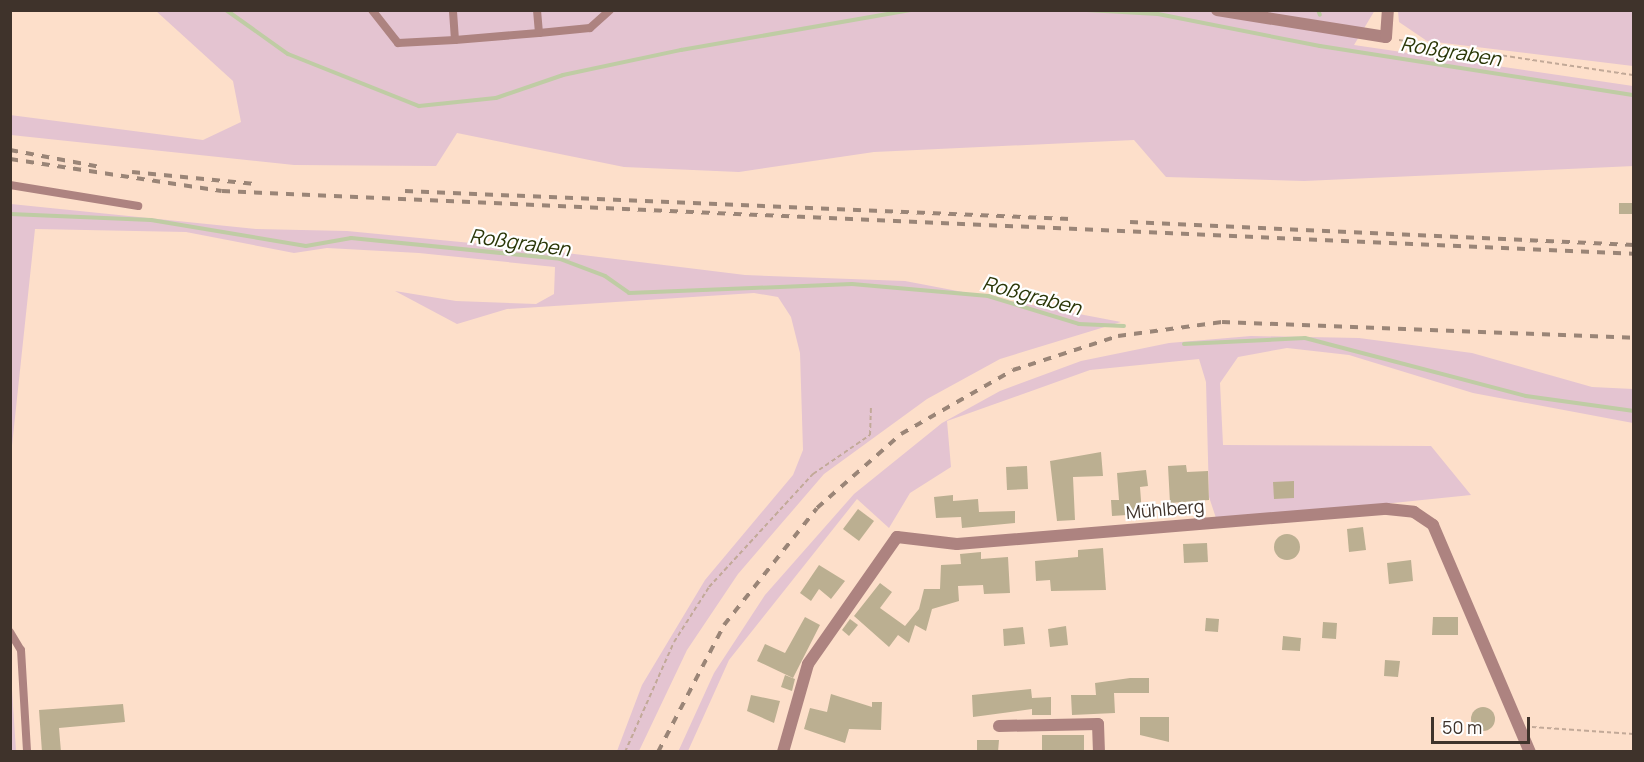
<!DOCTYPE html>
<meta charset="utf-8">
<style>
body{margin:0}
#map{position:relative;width:1644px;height:762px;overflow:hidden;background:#fddfca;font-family:Manrope,sans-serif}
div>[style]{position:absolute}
.green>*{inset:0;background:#e4c4d1}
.stream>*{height:4px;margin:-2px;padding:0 2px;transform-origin:2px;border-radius:2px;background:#bfcca4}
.building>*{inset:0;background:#bbaf91}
.round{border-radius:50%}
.path>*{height:2px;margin-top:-1px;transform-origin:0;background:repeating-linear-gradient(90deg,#c2a998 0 4.5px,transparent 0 7.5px)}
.service>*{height:8px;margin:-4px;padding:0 4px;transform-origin:4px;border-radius:4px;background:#ad8380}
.minor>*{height:12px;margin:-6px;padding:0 6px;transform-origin:6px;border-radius:6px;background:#ad8380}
.rail>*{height:4px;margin-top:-2px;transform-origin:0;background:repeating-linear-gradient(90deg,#9a8577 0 8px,transparent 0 16px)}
span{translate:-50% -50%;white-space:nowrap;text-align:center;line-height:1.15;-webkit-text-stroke:4.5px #fff;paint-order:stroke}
.street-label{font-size:18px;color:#3f332b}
.water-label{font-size:20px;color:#2a3607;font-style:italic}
.frame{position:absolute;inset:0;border:12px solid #3f332b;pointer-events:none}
.scale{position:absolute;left:1431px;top:717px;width:99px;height:27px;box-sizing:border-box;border:3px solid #3f332b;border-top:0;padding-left:8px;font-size:18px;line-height:21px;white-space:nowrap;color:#3f332b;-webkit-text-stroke:4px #fff;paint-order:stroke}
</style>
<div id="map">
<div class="green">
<div style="clip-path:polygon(1375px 10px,1354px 45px,1633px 86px,1634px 166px,1304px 181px,1166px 177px,1134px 140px,874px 152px,739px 172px,624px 167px,457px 133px,436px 166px,294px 165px,11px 135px,10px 115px,203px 140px,241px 122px,233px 81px,156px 11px)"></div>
<div style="clip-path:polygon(1398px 11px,1633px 11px,1633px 66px,1427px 41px,1399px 22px)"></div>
<div style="clip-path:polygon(11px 204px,256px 229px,347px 231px,534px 249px,745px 275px,905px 281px,1121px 322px,1000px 359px,927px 399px,824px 474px,738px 574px,687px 650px,639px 751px,617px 751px,642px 685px,705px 580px,793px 475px,803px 450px,800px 353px,791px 317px,778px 297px,754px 293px,507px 309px,457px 324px,395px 291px,456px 301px,536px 304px,554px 294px,555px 267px,419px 253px,327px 248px,294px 253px,186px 232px,35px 229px,11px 455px)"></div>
<div style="clip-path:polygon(1251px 336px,1359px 338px,1472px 353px,1592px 387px,1633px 389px,1633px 423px,1473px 393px,1349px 355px,1287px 348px,1238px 357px,1220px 383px,1223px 445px,1431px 446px,1471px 495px,1217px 521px,1209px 497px,1206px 382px,1199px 359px,1090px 370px,947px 421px,951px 467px,910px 493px,889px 528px,857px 499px,729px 660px,688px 751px,678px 752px,714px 673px,765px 595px,854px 494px,942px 423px,1000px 391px,1081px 361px,1169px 343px)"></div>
<div style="clip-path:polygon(10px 674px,11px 674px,16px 751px,11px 751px)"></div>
</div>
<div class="stream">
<div style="left:226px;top:10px;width:76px;rotate:35.4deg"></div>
<div style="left:288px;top:54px;width:141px;rotate:21.7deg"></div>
<div style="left:419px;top:106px;width:77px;rotate:-5.9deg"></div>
<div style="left:496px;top:98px;width:71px;rotate:-18.9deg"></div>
<div style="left:563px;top:75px;width:121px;rotate:-12deg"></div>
<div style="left:681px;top:50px;width:233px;rotate:-9.9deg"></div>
<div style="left:1087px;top:10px;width:71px;rotate:3.2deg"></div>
<div style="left:1158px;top:14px;width:165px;rotate:11.2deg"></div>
<div style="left:1320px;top:46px;width:318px;rotate:8.9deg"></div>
<div style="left:1318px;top:10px;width:5px;rotate:68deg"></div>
<div style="left:10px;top:214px;width:141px;rotate:2.4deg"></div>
<div style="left:151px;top:220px;width:157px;rotate:9.5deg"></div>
<div style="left:306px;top:246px;width:46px;rotate:-10.1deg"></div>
<div style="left:351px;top:238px;width:210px;rotate:5.7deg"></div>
<div style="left:560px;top:259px;width:48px;rotate:20.7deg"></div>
<div style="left:605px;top:276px;width:29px;rotate:35deg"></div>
<div style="left:629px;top:293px;width:223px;rotate:-2.3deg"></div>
<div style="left:852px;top:284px;width:137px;rotate:5deg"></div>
<div style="left:988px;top:296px;width:95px;rotate:17.1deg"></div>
<div style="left:1079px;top:324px;width:45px;rotate:2.5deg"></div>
<div style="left:1184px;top:344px;width:121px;rotate:-2.8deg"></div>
<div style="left:1305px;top:338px;width:228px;rotate:14.7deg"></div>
<div style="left:1526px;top:396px;width:109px;rotate:7.9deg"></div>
</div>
<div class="building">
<div style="clip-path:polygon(1619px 203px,1634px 203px,1634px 214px,1619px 214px)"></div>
<div style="clip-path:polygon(1101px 452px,1103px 476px,1073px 477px,1075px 520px,1057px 521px,1050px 461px)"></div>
<div style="clip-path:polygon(1186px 465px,1187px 472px,1208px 471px,1209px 500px,1170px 503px,1168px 466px)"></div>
<div style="clip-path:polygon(1027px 466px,1028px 489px,1007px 490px,1006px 467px)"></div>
<div style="clip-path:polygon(1146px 470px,1148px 486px,1140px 487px,1142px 514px,1112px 516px,1111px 500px,1119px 500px,1117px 473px)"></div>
<div style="clip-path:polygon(1294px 481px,1294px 498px,1274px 499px,1273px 482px)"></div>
<div style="clip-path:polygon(953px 495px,953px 501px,978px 499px,979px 512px,1015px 511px,1015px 523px,962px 528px,961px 517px,936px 518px,934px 497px)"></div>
<div style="clip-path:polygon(858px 509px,874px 521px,859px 541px,843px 529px)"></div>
<div style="clip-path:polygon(1363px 527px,1366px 550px,1349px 552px,1347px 529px)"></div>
<div class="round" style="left:1274px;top:534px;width:26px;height:26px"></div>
<div style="clip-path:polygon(1207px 543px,1208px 562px,1184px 563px,1183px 544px)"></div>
<div style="clip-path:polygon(1103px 548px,1106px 590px,1051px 591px,1050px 580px,1036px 581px,1035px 561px,1078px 557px,1078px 550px)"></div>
<div style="clip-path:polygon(981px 552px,981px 559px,1008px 557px,1010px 593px,984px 594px,983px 585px,958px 586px,959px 601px,932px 609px,926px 631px,915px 625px,909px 643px,898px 635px,889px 647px,854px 616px,880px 583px,892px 592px,880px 608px,905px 626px,919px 609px,924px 589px,940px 589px,941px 565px,961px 564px,960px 554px)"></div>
<div style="clip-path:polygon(1411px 560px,1413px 581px,1389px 584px,1387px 563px)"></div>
<div style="clip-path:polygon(819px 565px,845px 581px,831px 599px,819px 589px,811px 601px,800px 593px)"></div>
<div style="clip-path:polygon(805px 617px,820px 625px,793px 678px,757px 661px,765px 644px,785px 653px)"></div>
<div style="clip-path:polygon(1433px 617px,1458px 617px,1458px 635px,1432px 635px)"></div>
<div style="clip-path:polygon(1206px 618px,1219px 619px,1218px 632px,1205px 631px)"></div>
<div style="clip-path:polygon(850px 619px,858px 625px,849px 636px,842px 630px)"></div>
<div style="clip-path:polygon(1323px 622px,1337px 623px,1336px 639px,1322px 638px)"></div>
<div style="clip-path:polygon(1066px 626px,1068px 645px,1050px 647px,1048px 629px)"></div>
<div style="clip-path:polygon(1023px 627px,1025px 644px,1004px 646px,1003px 629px)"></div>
<div style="clip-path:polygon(1283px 636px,1301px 638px,1300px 651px,1282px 650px)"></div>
<div style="clip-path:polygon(1385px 660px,1400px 661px,1398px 677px,1384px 676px)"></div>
<div style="clip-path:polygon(785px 675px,795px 679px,792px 691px,781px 687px)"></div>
<div style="clip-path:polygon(1130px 678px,1149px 678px,1149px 693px,1114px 693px,1115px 713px,1072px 715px,1071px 695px,1096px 695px,1095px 683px)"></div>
<div style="clip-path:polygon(1031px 689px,1032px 698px,1051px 697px,1051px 715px,1032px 715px,1032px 709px,973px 717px,972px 695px)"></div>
<div style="clip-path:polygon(831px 694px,872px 707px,872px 702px,882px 702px,881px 730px,849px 729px,845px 743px,804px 729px,810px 708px,827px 712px)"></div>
<div style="clip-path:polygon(751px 695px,780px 701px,774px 723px,747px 711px)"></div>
<div style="clip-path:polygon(123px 704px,125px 722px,59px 728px,61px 752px,42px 752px,39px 710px)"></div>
<div class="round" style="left:1471px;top:707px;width:24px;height:24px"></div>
<div style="clip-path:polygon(1140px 717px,1169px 717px,1169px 742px,1140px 735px)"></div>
<div style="clip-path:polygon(1042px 735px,1084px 735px,1084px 751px,1042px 752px)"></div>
<div style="clip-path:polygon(977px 740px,999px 740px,998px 752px,977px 752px)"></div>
</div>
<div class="path">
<div style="left:1399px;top:40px;width:238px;rotate:8.5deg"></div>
<div style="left:1532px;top:727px;width:102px;rotate:3.9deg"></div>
<div style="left:625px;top:752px;width:120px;rotate:-66deg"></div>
<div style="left:674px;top:642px;width:65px;rotate:-57.5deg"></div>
<div style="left:709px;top:587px;width:154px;rotate:-47.4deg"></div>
<div style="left:813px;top:474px;width:69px;rotate:-34.4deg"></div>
<div style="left:870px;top:435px;width:27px;rotate:-88deg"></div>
</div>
<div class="service">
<div style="left:372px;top:10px;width:42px;rotate:51.8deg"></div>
<div style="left:398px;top:43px;width:57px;rotate:-3deg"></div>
<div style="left:455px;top:40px;width:30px;rotate:-94deg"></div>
<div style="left:539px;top:33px;width:51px;rotate:-5.6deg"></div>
<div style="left:590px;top:28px;width:27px;rotate:-42deg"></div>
<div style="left:455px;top:40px;width:84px;rotate:-4.8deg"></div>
<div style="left:539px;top:33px;width:23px;rotate:-95deg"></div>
<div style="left:10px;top:185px;width:130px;rotate:9.3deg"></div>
<div style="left:10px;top:632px;width:21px;rotate:59deg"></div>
<div style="left:21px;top:650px;width:102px;rotate:86.6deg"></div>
</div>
<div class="minor">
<div style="left:1217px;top:10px;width:171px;rotate:9.1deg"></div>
<div style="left:1386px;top:37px;width:27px;rotate:-86deg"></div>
<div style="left:999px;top:726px;width:99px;rotate:-1.2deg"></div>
<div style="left:1098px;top:724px;width:28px;rotate:88deg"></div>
<div style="left:783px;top:752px;width:91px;rotate:-74.1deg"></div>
<div style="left:808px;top:664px;width:155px;rotate:-55deg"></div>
<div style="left:897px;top:537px;width:60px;rotate:6.7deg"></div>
<div style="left:957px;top:544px;width:431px;rotate:-4.7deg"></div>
<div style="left:1387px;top:509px;width:27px;rotate:6deg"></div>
<div style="left:1414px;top:512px;width:23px;rotate:34deg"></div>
<div style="left:1433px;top:525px;width:247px;rotate:66.9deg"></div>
</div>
<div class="rail">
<div style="left:10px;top:150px;width:92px;rotate:10.7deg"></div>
<div style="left:10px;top:159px;width:214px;rotate:8.6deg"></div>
<div style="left:222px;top:191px;width:1413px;rotate:2.55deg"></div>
<div style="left:132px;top:172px;width:124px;rotate:5.6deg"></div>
<div style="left:405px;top:191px;width:666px;rotate:2.41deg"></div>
<div style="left:1130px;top:222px;width:505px;rotate:2.61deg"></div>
<div style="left:658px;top:752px;width:143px;rotate:-62.5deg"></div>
<div style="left:724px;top:625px;width:149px;rotate:-51.5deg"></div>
<div style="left:817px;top:508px;width:112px;rotate:-41.4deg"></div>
<div style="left:901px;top:434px;width:129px;rotate:-29.7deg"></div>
<div style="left:1013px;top:370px;width:110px;rotate:-17.9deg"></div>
<div style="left:1118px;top:336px;width:105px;rotate:-7.7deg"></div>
<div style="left:1222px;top:322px;width:412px;rotate:2.2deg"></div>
</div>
<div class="street-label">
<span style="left:1165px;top:509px;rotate:-5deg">Mühlberg</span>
</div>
<div class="water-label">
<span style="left:1451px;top:51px;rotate:9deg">Roßgraben</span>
<span style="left:520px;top:242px;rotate:8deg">Roßgraben</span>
<span style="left:1032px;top:295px;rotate:15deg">Roßgraben</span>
</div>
<div class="frame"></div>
<div class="scale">50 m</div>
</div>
